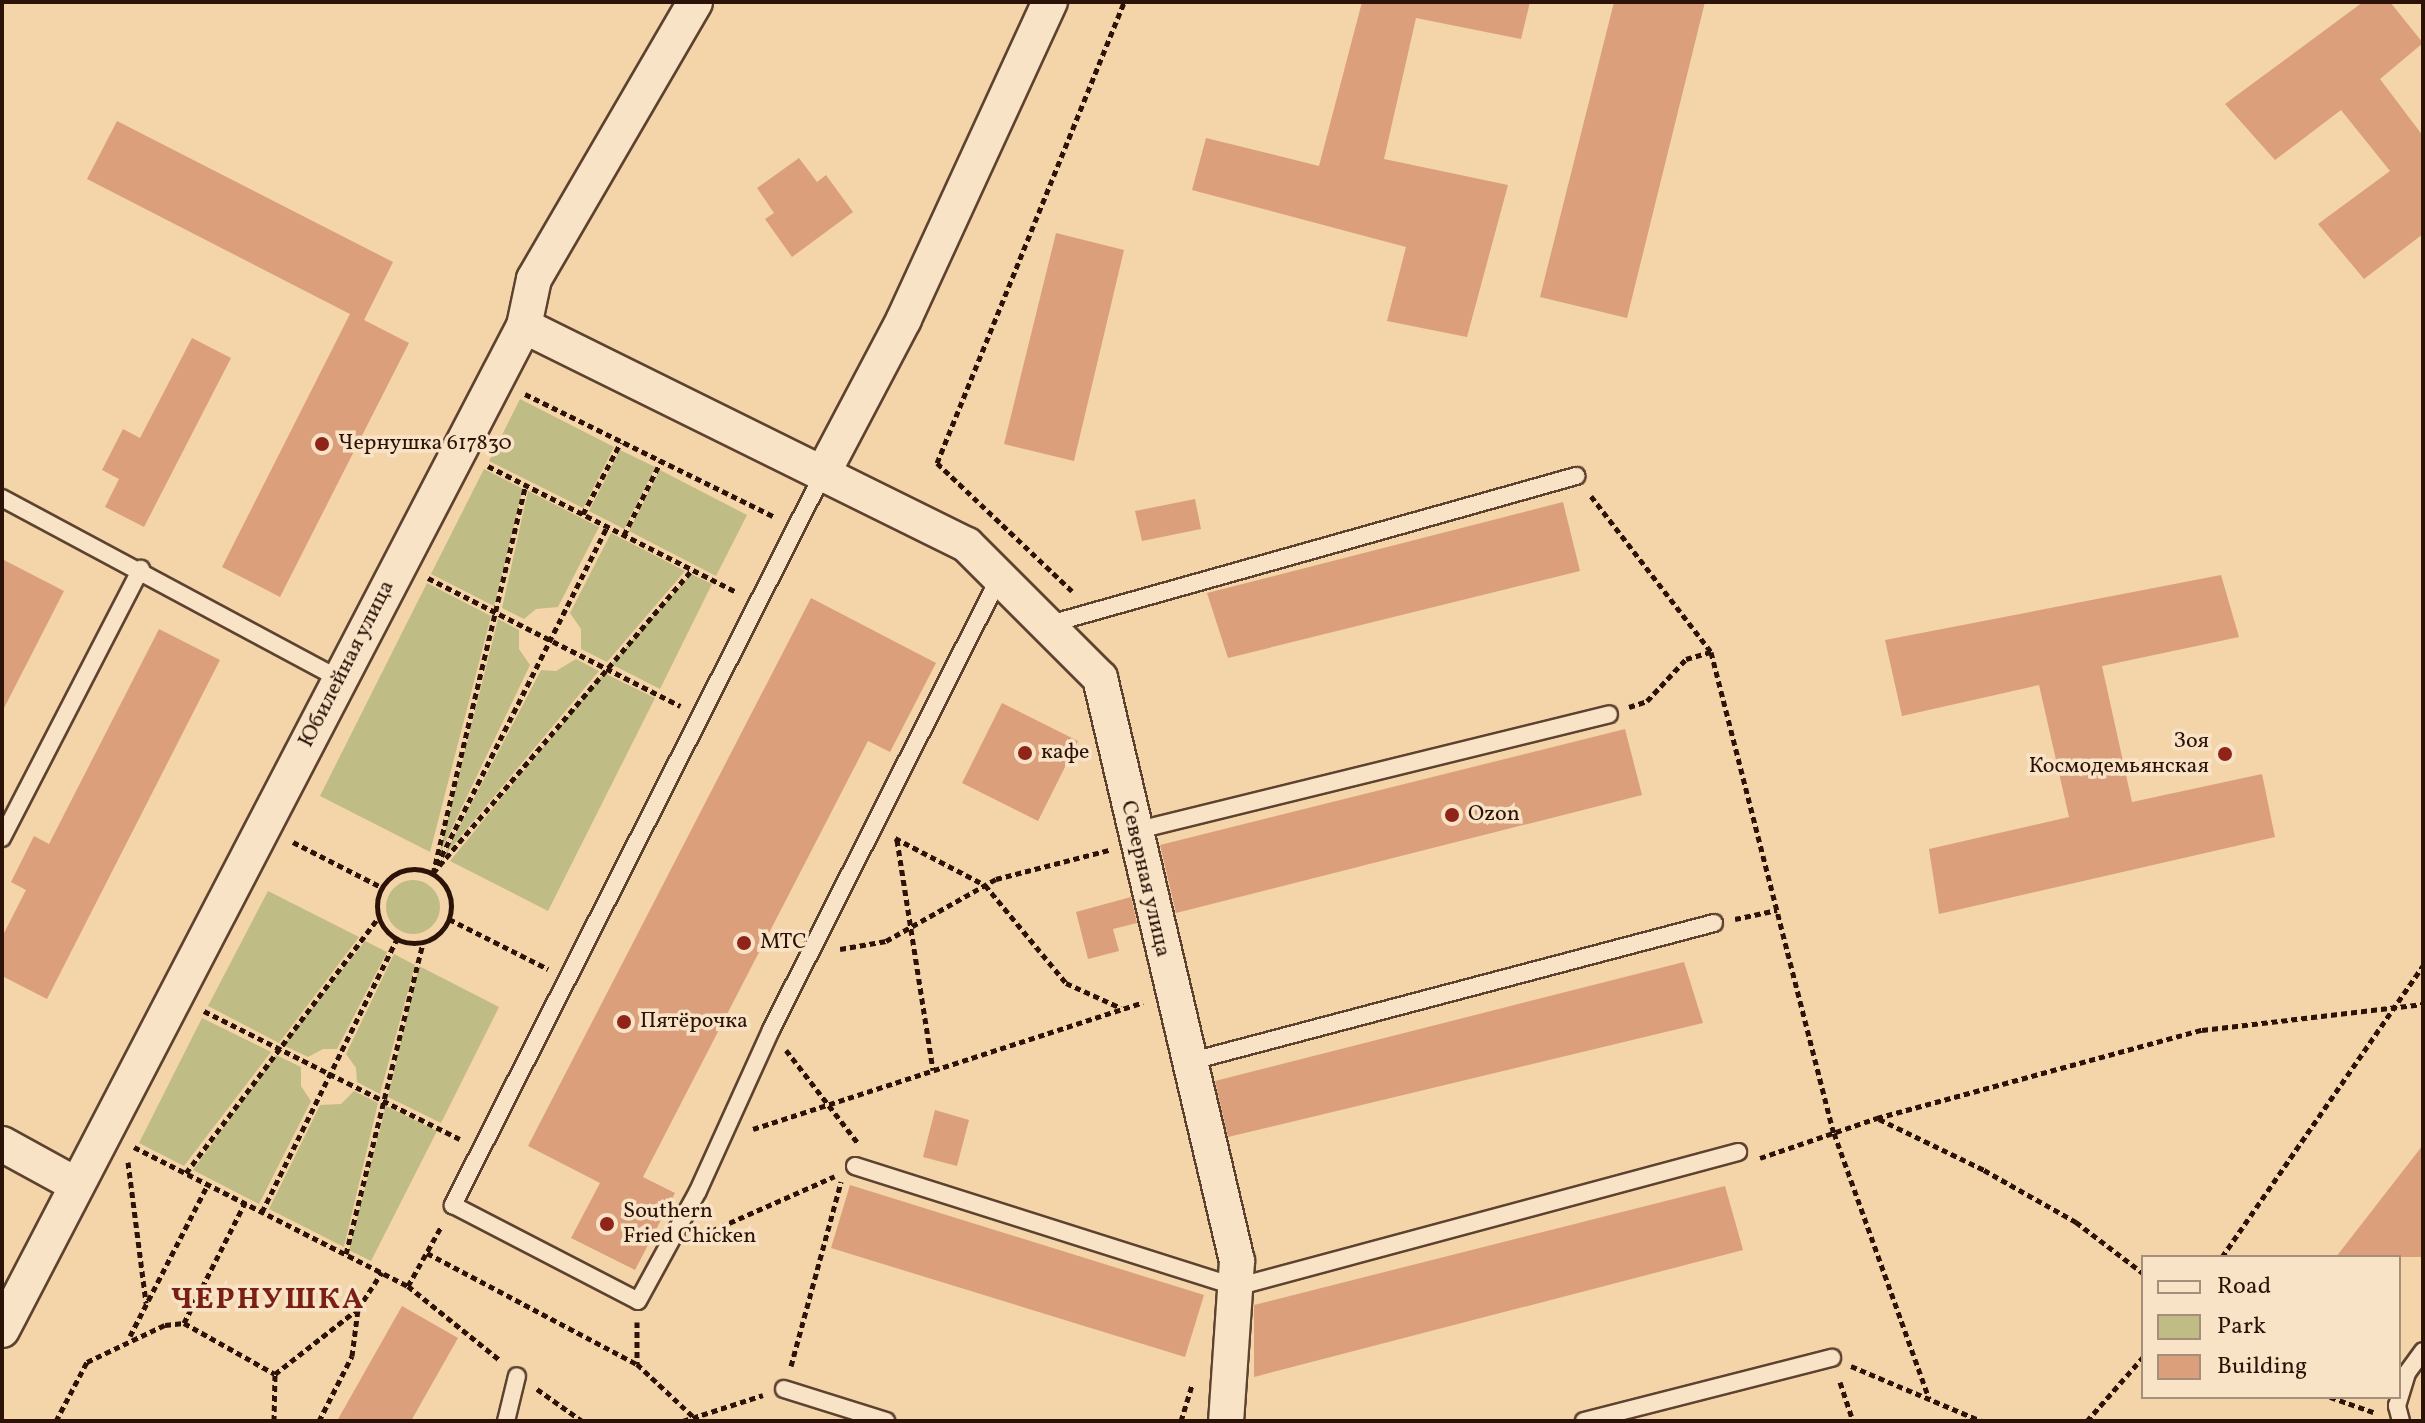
<!DOCTYPE html>
<meta charset="utf-8">
<style>
body{margin:0}
#map{position:relative;width:2425px;height:1423px;overflow:hidden;background:#f4d4a9;font-family:Vollkorn,serif}
div>[style]{position:absolute}
.green>*{inset:0;background:#c0bc85}
.round{border-radius:50%}
.building>*{inset:0;background:#db9f7c}
.path>*{height:5px;margin-top:-2.5px;transform-origin:0;background:repeating-linear-gradient(90deg,#2c1207 0 6px,transparent 0 10px)}
.path>.ring{margin:-2.5px;padding:0;box-sizing:content-box;background:none;border:5px solid #2c1207;border-radius:50%}
.roads{filter:drop-shadow(2px 0 #5e4230) drop-shadow(-2px 0 #5e4230) drop-shadow(0 2px #5e4230) drop-shadow(0 -2px #5e4230)}
.lane>*{height:16px;margin:-8px;padding:0 8px;transform-origin:8px;border-radius:8px;background:#f8e3c7}
.street>*{height:34px;margin:-17px;padding:0 17px;transform-origin:17px;border-radius:17px;background:#f8e3c7}
.dots>*{width:22px;height:22px;translate:-50% -50%;box-sizing:border-box;border:4px solid #f8e3c7;border-radius:50%}
span{translate:-50% -50%;white-space:nowrap;text-align:center;line-height:1.15;-webkit-text-stroke:7px #f8e3c7;paint-order:stroke}
.poi-label{font-size:22px;color:#2c1207}
.left{translate:0 -50%;text-align:left}
.right{translate:-100% -50%;text-align:right}
.street-label{font-size:22px;color:#2c1207}
.district-label{font-size:30px;color:#7a1f14;font-weight:700;letter-spacing:2px}
.frame{position:absolute;inset:0;border:4px solid #2c1207;pointer-events:none}
.legend{position:absolute;left:2141px;top:1255px;width:260px;height:144px;box-sizing:border-box;background:#f8e3c7;border:2px solid #a68f7a;margin:0;padding:10px 14px;list-style:none;font-size:24px;color:#2c1207}
.legend li{display:flex;align-items:center;gap:16px;height:40px}
.legend b{width:40px;border:2px solid #a68f7a}
</style>
<div id="map">
<div class="green">
<div style="clip-path:polygon(520px 399px,614px 447px,583px 508px,489px 461px)"></div>
<div style="clip-path:polygon(620px 450px,655px 467px,624px 529px,589px 511px)"></div>
<div style="clip-path:polygon(484px 469px,523px 489px,494px 606px,431px 574px)"></div>
<div style="clip-path:polygon(660px 470px,747px 515px,716px 576px,629px 531px)"></div>
<div style="clip-path:polygon(528px 491px,599px 527px,558px 607px,536px 609px,524px 619px,502px 608px)"></div>
<div style="clip-path:polygon(611px 533px,685px 571px,607px 662px,581px 649px,581px 629px,570px 613px)"></div>
<div style="clip-path:polygon(691px 574px,712px 584px,660px 689px,611px 664px)"></div>
<div style="clip-path:polygon(427px 583px,491px 616px,430px 852px,320px 796px)"></div>
<div style="clip-path:polygon(498px 619px,519px 630px,519px 649px,530px 665px,439px 855px)"></div>
<div style="clip-path:polygon(576px 659px,599px 671px,444px 856px,541px 670px,556px 671px)"></div>
<div style="clip-path:polygon(604px 673px,655px 698px,548px 911px,450px 861px)"></div>
<div class="round" style="left:386px;top:880px;width:54px;height:54px"></div>
<div style="clip-path:polygon(268px 891px,359px 937px,279px 1043px,208px 1006px)"></div>
<div style="clip-path:polygon(365px 941px,387px 952px,337px 1049px,323px 1049px,308px 1057px,283px 1045px)"></div>
<div style="clip-path:polygon(394px 954px,415px 965px,380px 1094px,357px 1082px,356px 1068px,346px 1054px)"></div>
<div style="clip-path:polygon(419px 966px,499px 1007px,441px 1123px,388px 1097px)"></div>
<div style="clip-path:polygon(202px 1018px,271px 1052px,184px 1166px,139px 1143px)"></div>
<div style="clip-path:polygon(276px 1055px,301px 1067px,301px 1086px,311px 1101px,259px 1204px,193px 1170px)"></div>
<div style="clip-path:polygon(354px 1091px,378px 1103px,344px 1247px,269px 1209px,320px 1105px,341px 1104px)"></div>
<div style="clip-path:polygon(386px 1106px,437px 1131px,371px 1261px,349px 1250px)"></div>
</div>
<div class="building">
<div style="clip-path:polygon(1362px 2px,1530px 2px,1521px 39px,1416px 18px,1384px 159px,1508px 185px,1467px 337px,1387px 321px,1406px 247px,1192px 190px,1206px 138px,1319px 166px)"></div>
<div style="clip-path:polygon(1614px 2px,1705px 2px,1627px 318px,1540px 297px)"></div>
<div style="clip-path:polygon(2363px 2px,2390px 2px,2423px 43px,2380px 79px,2423px 136px,2423px 234px,2364px 279px,2318px 224px,2390px 171px,2341px 110px,2275px 160px,2225px 104px)"></div>
<div style="clip-path:polygon(117px 121px,393px 262px,364px 320px,409px 343px,280px 597px,222px 567px,350px 314px,87px 179px)"></div>
<div style="clip-path:polygon(799px 158px,817px 182px,826px 175px,853px 212px,792px 257px,765px 219px,774px 213px,757px 188px)"></div>
<div style="clip-path:polygon(1056px 233px,1124px 250px,1074px 461px,1004px 444px)"></div>
<div style="clip-path:polygon(192px 338px,231px 358px,144px 527px,105px 507px,119px 479px,102px 470px,123px 429px,140px 438px)"></div>
<div style="clip-path:polygon(1195px 499px,1201px 529px,1142px 541px,1135px 511px)"></div>
<div style="clip-path:polygon(1563px 502px,1580px 571px,1228px 658px,1207px 593px)"></div>
<div style="clip-path:polygon(2px 559px,64px 591px,2px 712px)"></div>
<div style="clip-path:polygon(2221px 575px,2239px 637px,2102px 666px,2132px 802px,2262px 774px,2275px 837px,1939px 914px,1929px 849px,2069px 817px,2039px 685px,1902px 716px,1885px 640px)"></div>
<div style="clip-path:polygon(811px 598px,936px 663px,890px 752px,868px 741px,643px 1177px,675px 1193px,635px 1270px,571px 1238px,600px 1183px,528px 1146px)"></div>
<div style="clip-path:polygon(159px 629px,220px 660px,47px 999px,2px 976px,2px 937px,26px 890px,11px 882px,34px 836px,49px 844px)"></div>
<div style="clip-path:polygon(1002px 703px,1078px 741px,1038px 821px,962px 783px)"></div>
<div style="clip-path:polygon(1625px 729px,1642px 795px,1176px 913px,1160px 845px)"></div>
<div style="clip-path:polygon(1131px 897px,1137px 923px,1113px 929px,1119px 951px,1088px 959px,1076px 912px)"></div>
<div style="clip-path:polygon(1684px 962px,1703px 1023px,1228px 1137px,1215px 1081px)"></div>
<div style="clip-path:polygon(935px 1110px,969px 1120px,957px 1166px,923px 1157px)"></div>
<div style="clip-path:polygon(2423px 1145px,2423px 1257px,2336px 1257px)"></div>
<div style="clip-path:polygon(850px 1185px,1204px 1295px,1185px 1357px,831px 1248px)"></div>
<div style="clip-path:polygon(1725px 1186px,1743px 1250px,1254px 1377px,1254px 1305px)"></div>
<div style="clip-path:polygon(402px 1306px,458px 1338px,411px 1421px,337px 1421px)"></div>
</div>
<div class="path">
<div style="left:525px;top:394px;width:279px;rotate:26.2deg"></div>
<div style="left:488px;top:466px;width:278px;rotate:26.9deg"></div>
<div style="left:1591px;top:496px;width:197px;rotate:52.4deg"></div>
<div style="left:1711px;top:652px;width:496px;rotate:75.7deg"></div>
<div style="left:1834px;top:1133px;width:282px;rotate:70.3deg"></div>
<div style="left:583px;top:514px;width:81px;rotate:-62.2deg"></div>
<div style="left:624px;top:535px;width:83px;rotate:-63.4deg"></div>
<div style="left:428px;top:578px;width:283px;rotate:26.9deg"></div>
<div style="left:1072px;top:591px;width:186px;rotate:-136.5deg"></div>
<div style="left:937px;top:463px;width:497px;rotate:-67.9deg"></div>
<div style="left:1629px;top:707px;width:19px;rotate:-18deg"></div>
<div style="left:1647px;top:701px;width:57px;rotate:-47.1deg"></div>
<div style="left:1686px;top:659px;width:26px;rotate:-16deg"></div>
<div style="left:895px;top:838px;width:102px;rotate:27.6deg"></div>
<div style="left:985px;top:885px;width:127px;rotate:50.4deg"></div>
<div style="left:1066px;top:983px;width:60px;rotate:24.4deg"></div>
<div style="left:897px;top:840px;width:233px;rotate:81.1deg"></div>
<div style="left:293px;top:842px;width:99px;rotate:27.1deg"></div>
<div style="left:437px;top:865px;width:378px;rotate:-63.3deg"></div>
<div class="ring" style="left:377px;top:869px;width:69px;height:69px"></div>
<div style="left:433px;top:873px;width:399px;rotate:-49.5deg"></div>
<div style="left:433px;top:874px;width:400px;rotate:-76.6deg"></div>
<div style="left:449px;top:919px;width:111px;rotate:26.8deg"></div>
<div style="left:1735px;top:919px;width:43px;rotate:-12.1deg"></div>
<div style="left:840px;top:949px;width:47px;rotate:-9.9deg"></div>
<div style="left:886px;top:941px;width:126px;rotate:-29.4deg"></div>
<div style="left:996px;top:879px;width:117px;rotate:-14.4deg"></div>
<div style="left:204px;top:1011px;width:286px;rotate:26.6deg"></div>
<div style="left:786px;top:1050px;width:118px;rotate:52.3deg"></div>
<div style="left:1879px;top:1119px;width:117px;rotate:25.9deg"></div>
<div style="left:1984px;top:1170px;width:106px;rotate:29.5deg"></div>
<div style="left:2076px;top:1222px;width:84px;rotate:37.3deg"></div>
<div style="left:753px;top:1129px;width:410px;rotate:-18deg"></div>
<div style="left:134px;top:1147px;width:307px;rotate:26.9deg"></div>
<div style="left:408px;top:1286px;width:119px;rotate:38.9deg"></div>
<div style="left:1760px;top:1158px;width:124px;rotate:-18.9deg"></div>
<div style="left:1877px;top:1118px;width:337px;rotate:-15.2deg"></div>
<div style="left:2202px;top:1030px;width:223px;rotate:-6.7deg"></div>
<div style="left:128px;top:1162px;width:142px;rotate:82.7deg"></div>
<div style="left:186px;top:1173px;width:319px;rotate:-53deg"></div>
<div style="left:262px;top:1212px;width:305px;rotate:-63.7deg"></div>
<div style="left:702px;top:1235px;width:145px;rotate:-23.9deg"></div>
<div style="left:427px;top:1253px;width:238px;rotate:27.9deg"></div>
<div style="left:346px;top:1254px;width:321px;rotate:-76.1deg"></div>
<div style="left:2222px;top:1257px;width:354px;rotate:-55.4deg"></div>
<div style="left:408px;top:1286px;width:68px;rotate:-60.8deg"></div>
<div style="left:637px;top:1322px;width:42px;rotate:90deg"></div>
<div style="left:637px;top:1364px;width:83px;rotate:43.1deg"></div>
<div style="left:184px;top:1323px;width:135px;rotate:-63.1deg"></div>
<div style="left:130px;top:1336px;width:171px;rotate:-62.8deg"></div>
<div style="left:791px;top:1366px;width:191px;rotate:-74.8deg"></div>
<div style="left:1851px;top:1366px;width:141px;rotate:22.9deg"></div>
<div style="left:1840px;top:1382px;width:41px;rotate:71.6deg"></div>
<div style="left:537px;top:1389px;width:55px;rotate:35.4deg"></div>
<div style="left:2330px;top:1397px;width:46px;rotate:19.2deg"></div>
<div style="left:56px;top:1421px;width:67px;rotate:-62.3deg"></div>
<div style="left:87px;top:1362px;width:86px;rotate:-25.4deg"></div>
<div style="left:165px;top:1325px;width:19px;rotate:-6deg"></div>
<div style="left:184px;top:1323px;width:104px;rotate:29.3deg"></div>
<div style="left:274px;top:1421px;width:47px;rotate:-88.8deg"></div>
<div style="left:275px;top:1374px;width:105px;rotate:-38.1deg"></div>
<div style="left:358px;top:1309px;width:44px;rotate:-57deg"></div>
<div style="left:319px;top:1421px;width:73px;rotate:-63.1deg"></div>
<div style="left:352px;top:1356px;width:47px;rotate:-82.7deg"></div>
<div style="left:683px;top:1421px;width:84px;rotate:-18deg"></div>
<div style="left:1181px;top:1421px;width:38px;rotate:-73deg"></div>
<div style="left:2087px;top:1421px;width:85px;rotate:-48.8deg"></div>
</div>
<div class="roads">
<div class="lane">
<div style="left:824px;top:472px;width:822px;rotate:116.85deg"></div>
<div style="left:453px;top:1205px;width:208px;rotate:27.4deg"></div>
<div style="left:638px;top:1301px;width:125px;rotate:-61.4deg"></div>
<div style="left:698px;top:1191px;width:177px;rotate:-65.6deg"></div>
<div style="left:771px;top:1030px;width:506px;rotate:-63.23deg"></div>
<div style="left:2px;top:498px;width:383px;rotate:28.2deg"></div>
<div style="left:1046px;top:625px;width:551px;rotate:-15.7deg"></div>
<div style="left:1134px;top:831px;width:489px;rotate:-13.8deg"></div>
<div style="left:2px;top:838px;width:303px;rotate:-62.7deg"></div>
<div style="left:1188px;top:1062px;width:544px;rotate:-14.8deg"></div>
<div style="left:855px;top:1166px;width:400px;rotate:17.6deg"></div>
<div style="left:1236px;top:1287px;width:520px;rotate:-15.05deg"></div>
<div style="left:784px;top:1389px;width:107px;rotate:17.4deg"></div>
<div style="left:506px;top:1421px;width:46px;rotate:-76.3deg"></div>
<div style="left:1584px;top:1421px;width:256px;rotate:-14.3deg"></div>
<div style="left:2401px;top:1421px;width:16px;rotate:-105deg"></div>
<div style="left:2397px;top:1406px;width:34px;rotate:-73deg"></div>
<div style="left:2407px;top:1373px;width:27px;rotate:-54deg"></div>
</div>
<div class="street">
<div style="left:524px;top:326px;width:494px;rotate:26.3deg"></div>
<div style="left:967px;top:545px;width:188px;rotate:45deg"></div>
<div style="left:1100px;top:678px;width:599px;rotate:76.78deg"></div>
<div style="left:1237px;top:1261px;width:160px;rotate:93.9deg"></div>
<div style="left:824px;top:471px;width:172px;rotate:-62.2deg"></div>
<div style="left:904px;top:319px;width:349px;rotate:-65.3deg"></div>
<div style="left:2px;top:1144px;width:85px;rotate:28.7deg"></div>
<div style="left:2px;top:1330px;width:1132px;rotate:-62.53deg"></div>
<div style="left:524px;top:326px;width:48px;rotate:-78deg"></div>
<div style="left:534px;top:279px;width:320px;rotate:-59.8deg"></div>
</div>
</div>
<div class="dots">
<div style="left:322px;top:444px;background:#8f2418"></div>
<div style="left:1025px;top:753px;background:#8f2418"></div>
<div style="left:2225px;top:754px;background:#8f2418"></div>
<div style="left:1452px;top:815px;background:#8f2418"></div>
<div style="left:744px;top:943px;background:#8f2418"></div>
<div style="left:624px;top:1022px;background:#8f2418"></div>
<div style="left:607px;top:1224px;background:#8f2418"></div>
</div>
<div class="poi-label">
<span class="left" style="left:338px;top:444px">Чернушка 617830</span>
<span class="right" style="left:2209px;top:754px">Зоя<br>Космодемьянская</span>
<span class="left" style="left:1041px;top:753px">кафе</span>
<span class="left" style="left:1468px;top:815px">Ozon</span>
<span class="left" style="left:760px;top:943px">МТС</span>
<span class="left" style="left:640px;top:1022px">Пятёрочка</span>
<span class="left" style="left:623px;top:1224px">Southern<br>Fried Chicken</span>
</div>
<div class="street-label">
<span style="left:347px;top:664px;rotate:-63deg">Юбилейная улица</span>
<span style="left:1145px;top:879px;rotate:77deg">Северная улица</span>
</div>
<div class="district-label">
<span style="left:268px;top:1300px">ЧЕРНУШКА</span>
</div>
<div class="frame"></div>
<ul class="legend">
<li><b style="height:10px;background:#f8e3c7"></b>Road</li>
<li><b style="height:22px;background:#c0bc85"></b>Park</li>
<li><b style="height:22px;background:#db9f7c"></b>Building</li>
</ul>
</div>
